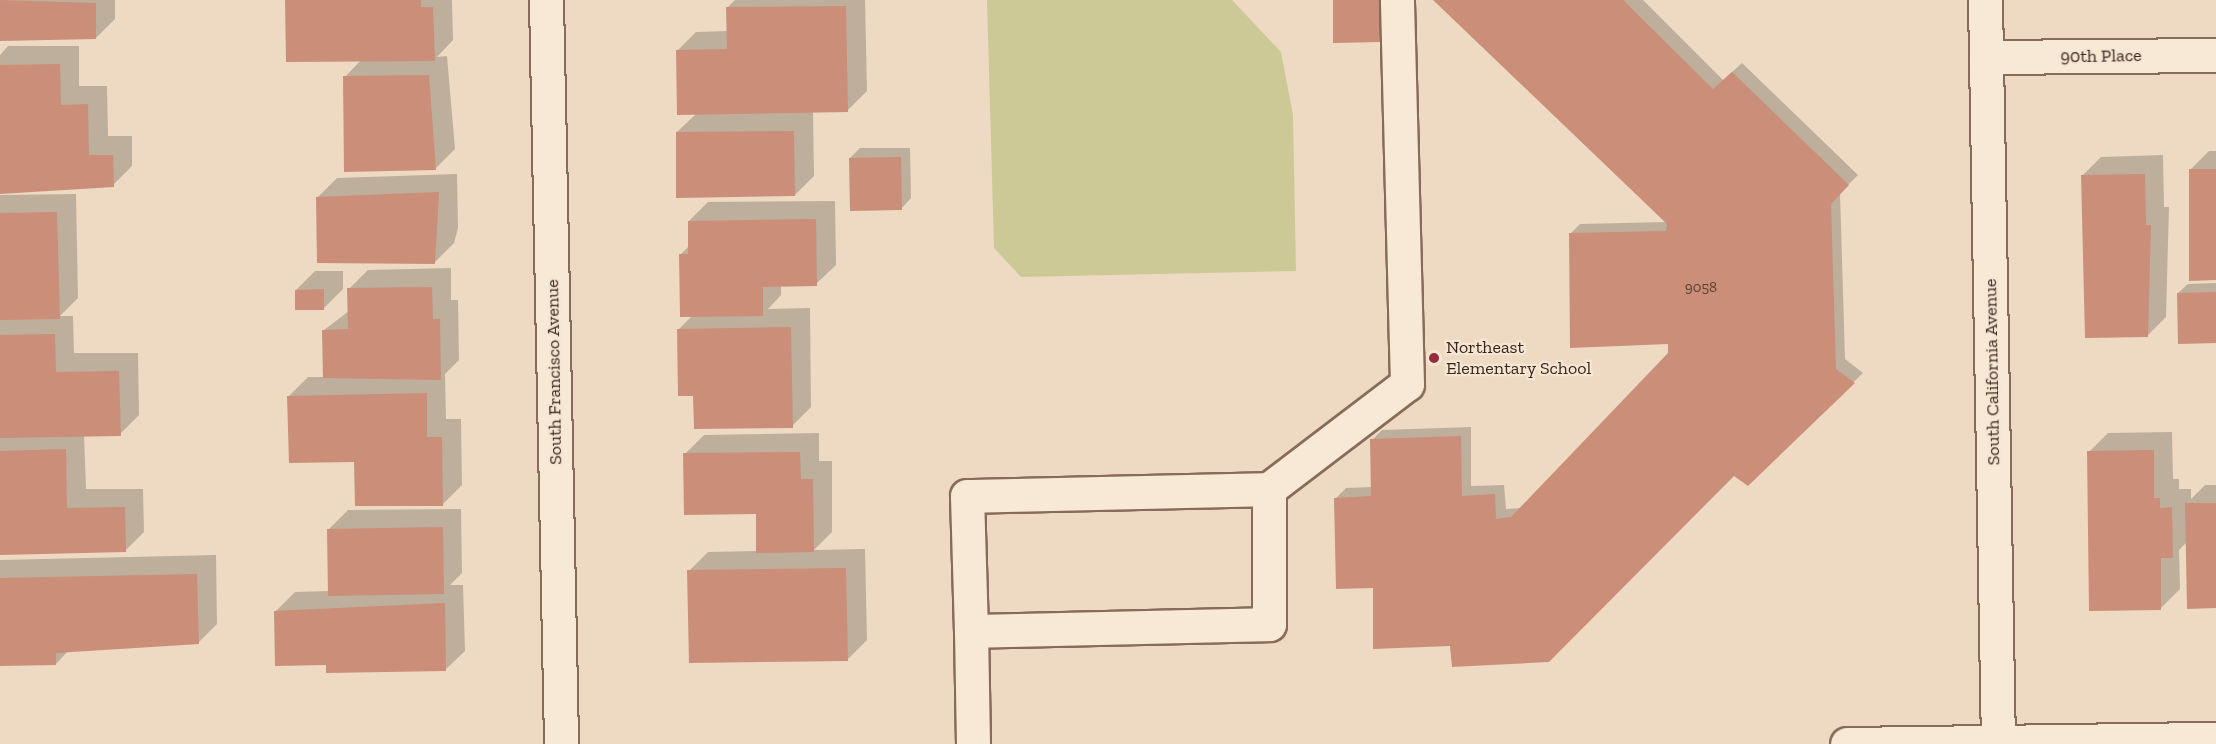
<!DOCTYPE html>
<style>
body{margin:0}
#map{position:relative;width:2216px;height:744px;overflow:hidden;background:#eedac3;font-family:"Zilla Slab",serif}
div>[style]{position:absolute}
.green>*{inset:0;background:#ccc997}
.shadow>*{inset:0;background:#0003}
.building>*{inset:0;background:#cb8e79}
.roads{filter:drop-shadow(2px 0 #886b5a) drop-shadow(-2px 0 #886b5a) drop-shadow(0 2px #886b5a) drop-shadow(0 -2px #886b5a)}
.minor>*{height:33px;margin:-16.5px;padding:0 16.5px;transform-origin:16.5px;border-radius:16.5px;background:#f8e9d6}
.dots>*{width:16px;height:16px;translate:-50% -50%;box-sizing:border-box;border:3px solid #f5e6d2;border-radius:50%}
span{translate:-50% -50%;white-space:nowrap;text-align:center;line-height:1.15;-webkit-text-stroke:4.5px #f5e6d2;paint-order:stroke}
.number-label{font-size:15px;color:#5d4035}
.number-label span{-webkit-text-stroke-width:0}
.street-label{font-size:18px;color:#38261e}
.poi-label{font-size:18px;color:#38261e}
.left{translate:0 -50%;text-align:left}
</style>
<div id="map">
<div class="green">
<div style="clip-path:polygon(987px 0,1232px 0,1281px 52px,1293px 115px,1296px 271px,1021px 277px,994px 248px)"></div>
</div>
<div class="shadow">
<div style="clip-path:polygon(0 0,115px 0,115px 19px,96px 38px,0 39px)"></div>
<div style="clip-path:polygon(286px 0,452px 0,453px 40px,437px 57px,447px 56px,455px 149px,436px 168px,345px 77px,361px 60px)"></div>
<div style="clip-path:polygon(735px 0,865px 0,867px 91px,848px 110px,813px 111px,814px 176px,795px 195px,677px 132px,696px 114px,677px 51px,696px 32px,728px 31px,727px 8px)"></div>
<div style="clip-path:polygon(1435px 0,1643px 0,1723px 80px,1742px 63px,1858px 175px,1840px 193px,1845px 359px,1863px 373px,1748px 484px,1734px 474px,1452px 644px,1374px 586px,1336px 498px,1346px 488px,1372px 487px,1372px 440px,1382px 430px,1471px 427px,1471px 486px,1504px 485px,1506px 509px,1522px 508px,1670px 354px,1669px 342px,1570px 234px,1580px 224px,1667px 222px)"></div>
<div style="clip-path:polygon(8px 46px,79px 46px,79px 86px,107px 86px,108px 136px,132px 136px,132px 166px,113px 185px,0 191px,0 55px)"></div>
<div style="clip-path:polygon(860px 148px,910px 148px,911px 198px,902px 208px,850px 158px)"></div>
<div style="clip-path:polygon(2209px 151px,2216px 151px,2216px 278px,2190px 170px)"></div>
<div style="clip-path:polygon(2163px 155px,2164px 207px,2169px 207px,2166px 317px,2147px 336px,2082px 176px,2101px 157px)"></div>
<div style="clip-path:polygon(457px 174px,458px 228px,454px 243px,435px 262px,318px 197px,337px 178px)"></div>
<div style="clip-path:polygon(76px 194px,78px 298px,60px 316px,73px 316px,74px 353px,138px 353px,139px 415px,120px 434px,84px 435px,86px 489px,143px 489px,144px 532px,125px 551px,0 553px,0 195px)"></div>
<div style="clip-path:polygon(835px 201px,836px 265px,816px 284px,781px 285px,781px 295px,768px 309px,810px 308px,811px 407px,792px 426px,695px 394px,678px 330px,693px 315px,681px 254px,690px 245px,689px 221px,708px 202px)"></div>
<div style="clip-path:polygon(451px 268px,451px 300px,458px 300px,459px 360px,445px 374px,446px 419px,461px 419px,462px 485px,443px 504px,356px 460px,289px 396px,308px 377px,325px 377px,324px 330px,349px 311px,349px 289px,368px 270px)"></div>
<div style="clip-path:polygon(315px 271px,343px 271px,343px 289px,324px 308px,296px 290px)"></div>
<div style="clip-path:polygon(2216px 283px,2216px 342px,2178px 293px,2188px 284px)"></div>
<div style="clip-path:polygon(2172px 432px,2173px 479px,2179px 479px,2179px 489px,2191px 489px,2191px 499px,2205px 485px,2216px 485px,2216px 607px,2187px 542px,2179px 550px,2180px 589px,2161px 608px,2089px 452px,2108px 433px)"></div>
<div style="clip-path:polygon(819px 433px,819px 461px,832px 461px,832px 532px,814px 550px,865px 549px,867px 640px,848px 659px,689px 571px,708px 552px,758px 551px,757px 512px,685px 454px,704px 435px)"></div>
<div style="clip-path:polygon(461px 509px,462px 573px,450px 585px,463px 585px,465px 651px,445px 670px,327px 664px,276px 611px,295px 592px,330px 591px,329px 529px,348px 510px)"></div>
<div style="clip-path:polygon(216px 555px,217px 624px,198px 643px,68px 651px,56px 664px,0 647px,0 560px)"></div>
</div>
<div class="building">
<div style="clip-path:polygon(0 0,96px 3px,96px 39px,0 41px)"></div>
<div style="clip-path:polygon(285px 0,421px 0,421px 7px,433px 7px,435px 61px,286px 62px)"></div>
<div style="clip-path:polygon(1333px 0,1383px 0,1381px 42px,1333px 43px)"></div>
<div style="clip-path:polygon(1433px 0,1623px 0,1713px 89px,1732px 72px,1849px 185px,1831px 204px,1836px 369px,1855px 383px,1748px 486px,1734px 476px,1549px 662px,1452px 667px,1450px 646px,1373px 649px,1373px 588px,1336px 589px,1334px 498px,1371px 496px,1370px 439px,1461px 436px,1462px 496px,1495px 494px,1496px 519px,1511px 517px,1668px 353px,1668px 344px,1570px 348px,1569px 233px,1666px 231px,1667px 224px)"></div>
<div style="clip-path:polygon(846px 6px,848px 112px,677px 115px,676px 50px,727px 49px,726px 7px)"></div>
<div style="clip-path:polygon(60px 64px,61px 105px,88px 104px,89px 155px,113px 155px,114px 187px,0 194px,0 65px)"></div>
<div style="clip-path:polygon(429px 75px,436px 170px,344px 172px,343px 76px)"></div>
<div style="clip-path:polygon(794px 131px,795px 196px,676px 198px,676px 132px)"></div>
<div style="clip-path:polygon(901px 157px,902px 210px,850px 211px,849px 158px)"></div>
<div style="clip-path:polygon(2189px 169px,2216px 169px,2216px 280px,2189px 281px)"></div>
<div style="clip-path:polygon(2145px 174px,2146px 225px,2151px 225px,2148px 337px,2085px 338px,2081px 175px)"></div>
<div style="clip-path:polygon(439px 192px,435px 264px,317px 263px,316px 197px)"></div>
<div style="clip-path:polygon(57px 212px,60px 319px,0 320px,0 213px)"></div>
<div style="clip-path:polygon(816px 219px,817px 286px,763px 287px,763px 316px,680px 317px,679px 254px,688px 254px,688px 221px)"></div>
<div style="clip-path:polygon(432px 287px,433px 319px,440px 319px,441px 380px,323px 378px,322px 330px,348px 329px,347px 288px)"></div>
<div style="clip-path:polygon(324px 289px,324px 310px,295px 310px,295px 290px)"></div>
<div style="clip-path:polygon(2216px 292px,2216px 343px,2178px 344px,2177px 293px)"></div>
<div style="clip-path:polygon(791px 327px,793px 428px,694px 429px,693px 396px,678px 396px,677px 329px)"></div>
<div style="clip-path:polygon(55px 334px,56px 372px,119px 371px,121px 436px,0 438px,0 335px)"></div>
<div style="clip-path:polygon(427px 393px,427px 437px,442px 437px,443px 506px,355px 506px,354px 462px,289px 463px,287px 396px)"></div>
<div style="clip-path:polygon(66px 449px,67px 508px,125px 507px,126px 552px,0 555px,0 451px)"></div>
<div style="clip-path:polygon(2154px 450px,2154px 498px,2160px 498px,2160px 508px,2172px 507px,2173px 558px,2161px 558px,2161px 610px,2089px 611px,2087px 451px)"></div>
<div style="clip-path:polygon(800px 452px,801px 479px,813px 479px,814px 552px,756px 553px,756px 514px,684px 515px,683px 453px)"></div>
<div style="clip-path:polygon(2185px 503px,2216px 503px,2216px 608px,2187px 609px)"></div>
<div style="clip-path:polygon(443px 527px,444px 594px,328px 596px,327px 529px)"></div>
<div style="clip-path:polygon(846px 568px,848px 661px,689px 663px,687px 570px)"></div>
<div style="clip-path:polygon(197px 574px,199px 644px,56px 653px,56px 665px,0 666px,0 578px)"></div>
<div style="clip-path:polygon(445px 603px,446px 671px,326px 673px,326px 665px,275px 666px,274px 611px)"></div>
</div>
<div class="roads">
<div class="minor">
<div style="left:546px;top:0;width:744px;rotate:88.84deg"></div>
<div style="left:1985px;top:0;width:744px;rotate:89deg"></div>
<div style="left:1986px;top:57px;width:230px;rotate:-0.5deg"></div>
<div style="left:971px;top:631px;width:135px;rotate:-91.7deg"></div>
<div style="left:967px;top:496px;width:302px;rotate:-1.3deg"></div>
<div style="left:973px;top:744px;width:113px;rotate:-91deg"></div>
<div style="left:971px;top:631px;width:298px;rotate:-1.3deg"></div>
<div style="left:1269px;top:624px;width:135px;rotate:-90deg"></div>
<div style="left:1269px;top:489px;width:173px;rotate:-37.3deg"></div>
<div style="left:1407px;top:384px;width:384px;rotate:-91.5deg"></div>
<div style="left:1847px;top:744px;width:369px;rotate:-0.8deg"></div>
</div>
</div>
<div class="dots">
<div style="left:1434px;top:358px;background:#962b3c"></div>
</div>
<div class="number-label">
<span style="left:1701px;top:288px">9058</span>
</div>
<div class="street-label">
<span style="left:2101px;top:56px;rotate:-1deg">90th Place</span>
<span style="left:554px;top:372px;rotate:-91deg">South Francisco Avenue</span>
<span style="left:1992px;top:372px;rotate:-91deg">South California Avenue</span>
</div>
<div class="poi-label">
<span class="left" style="left:1446px;top:358px">Northeast<br>Elementary School</span>
</div>
</div>
